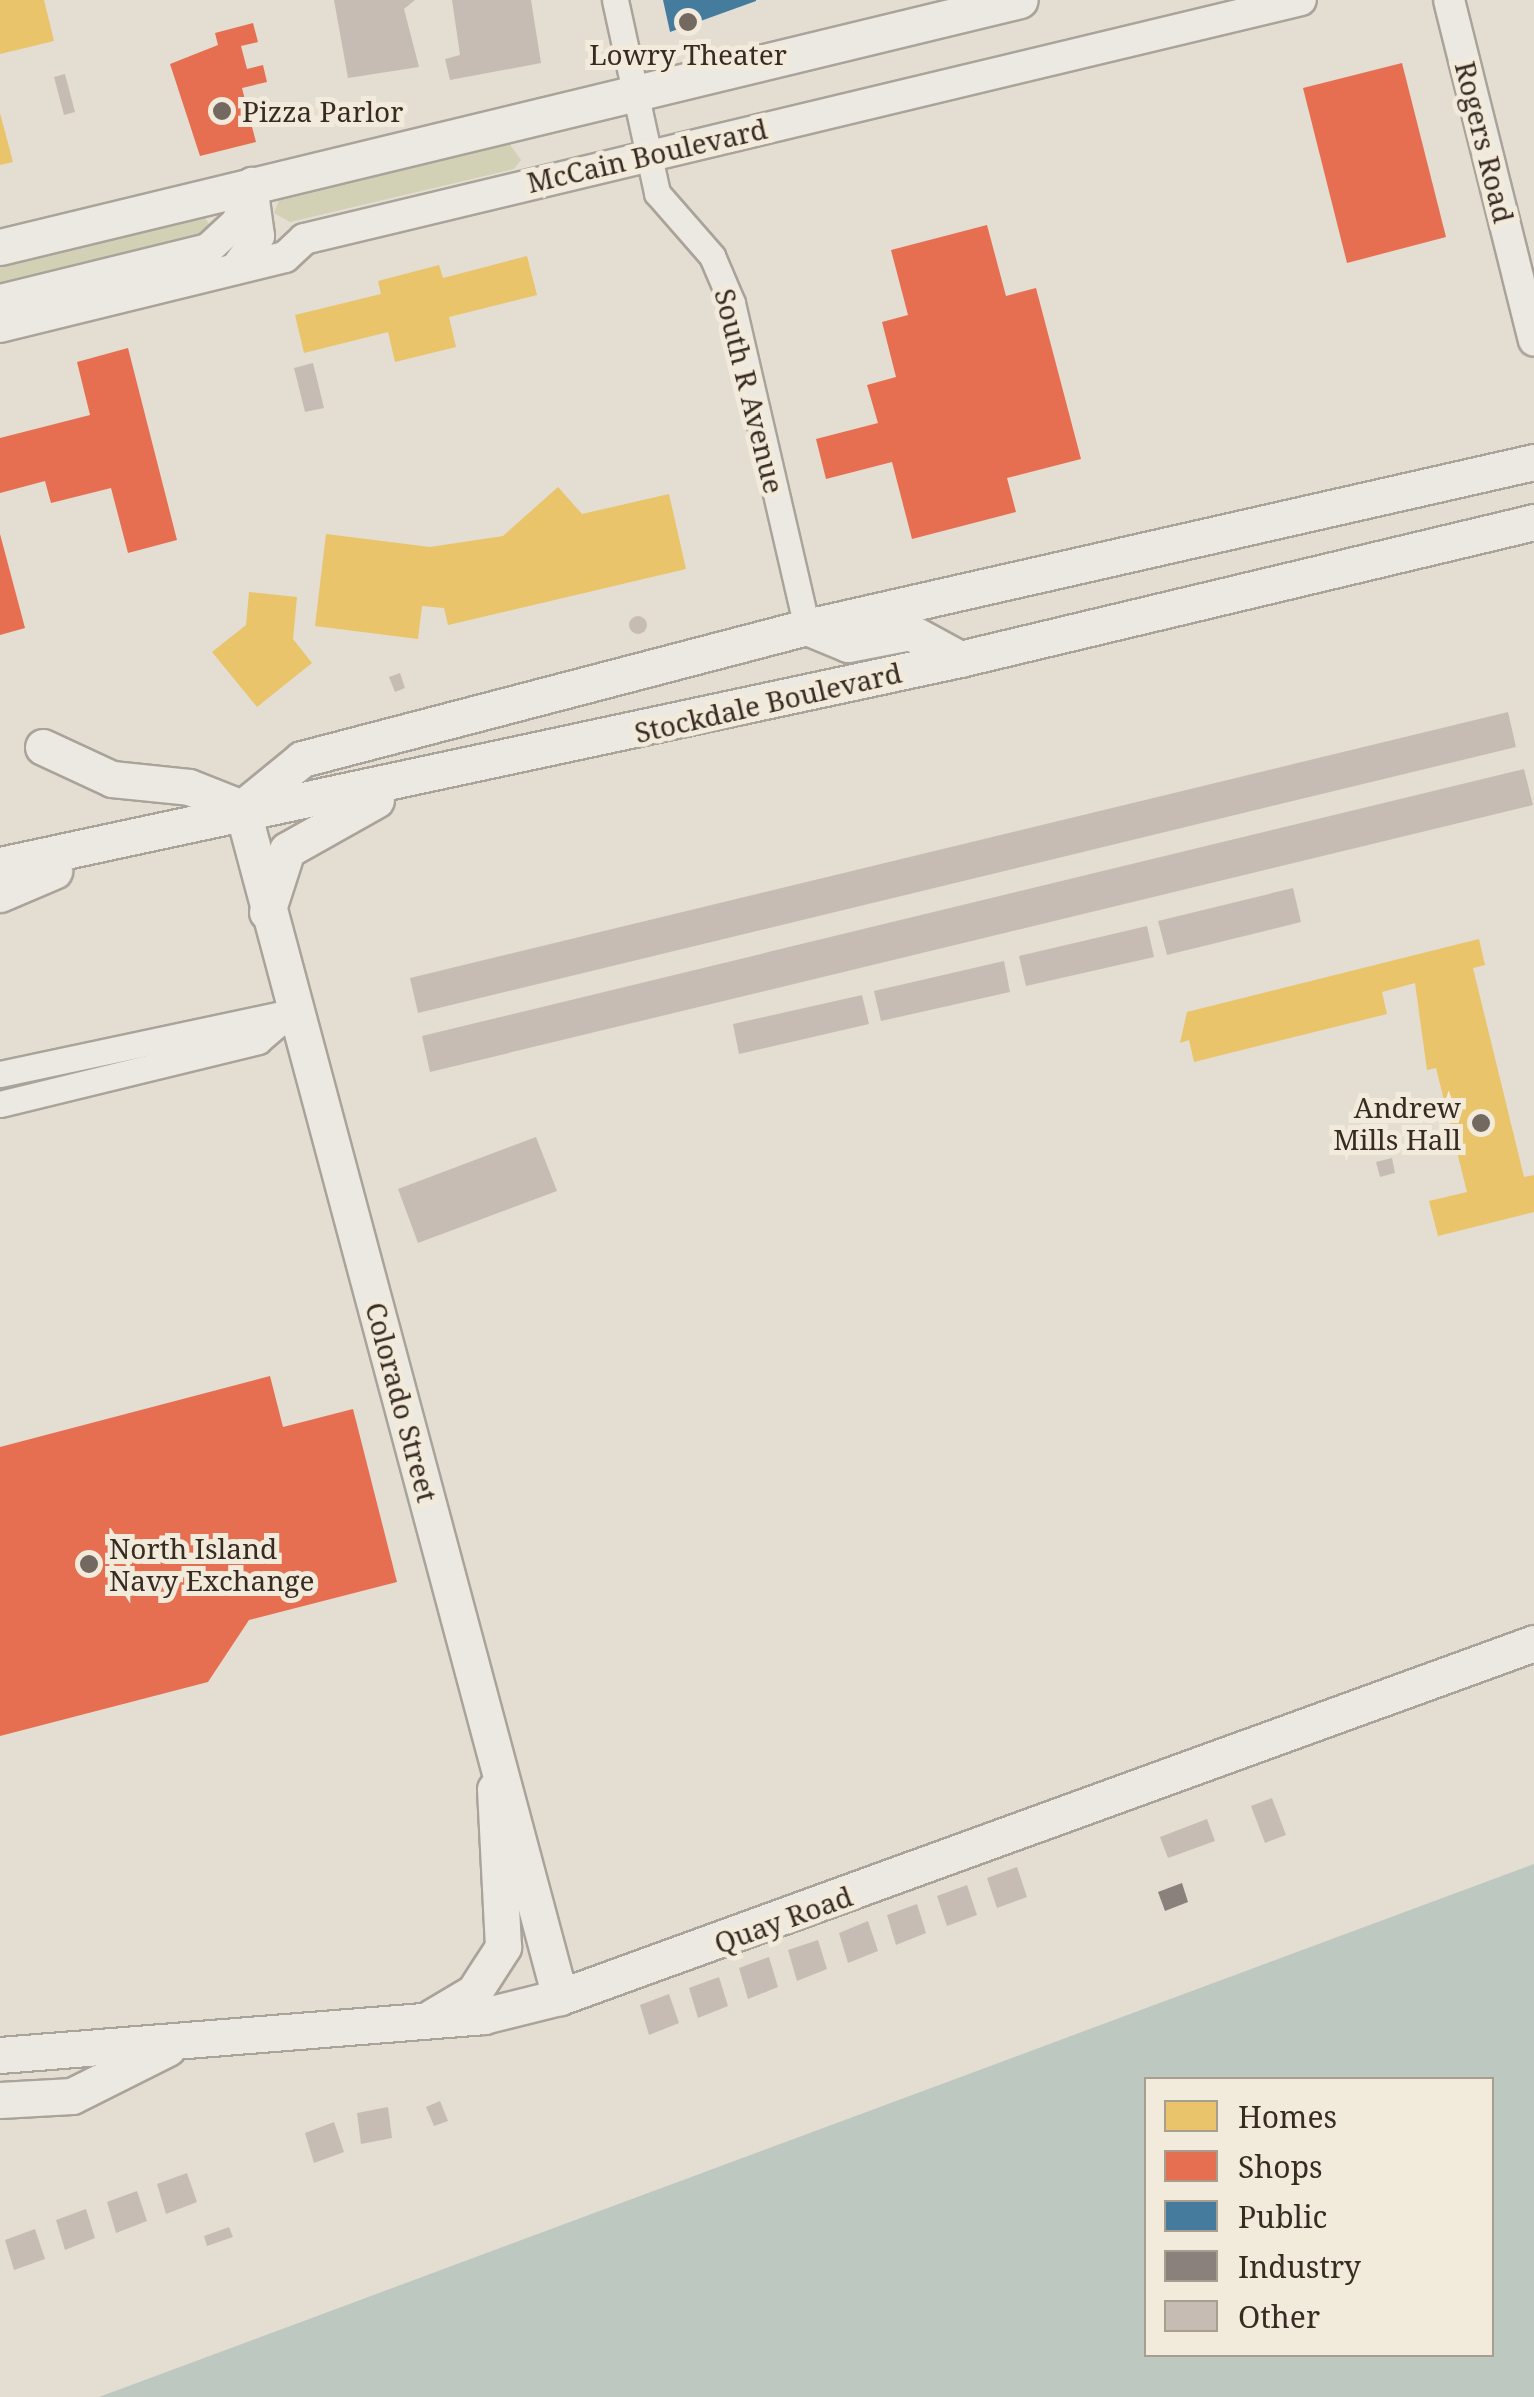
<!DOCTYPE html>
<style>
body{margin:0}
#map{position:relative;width:1534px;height:2397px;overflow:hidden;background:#e3ddd2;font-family:"Noto Serif",serif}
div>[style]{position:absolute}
.green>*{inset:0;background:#d2d1b6}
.water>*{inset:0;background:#bcc8c0}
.homes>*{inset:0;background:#e9c46a}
.shops>*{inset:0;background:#e76f51}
.public>*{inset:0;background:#457b9d}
.industry>*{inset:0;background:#8a817c}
.building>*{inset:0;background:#c7bcb3}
.round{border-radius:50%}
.roads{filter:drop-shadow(2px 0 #a9a39a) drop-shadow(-2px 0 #a9a39a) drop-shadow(0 2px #a9a39a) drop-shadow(0 -2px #a9a39a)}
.minor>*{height:25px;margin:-12.5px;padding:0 12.5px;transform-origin:12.5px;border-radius:12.5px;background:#ece9e2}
.tertiary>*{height:30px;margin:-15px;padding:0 15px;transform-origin:15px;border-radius:15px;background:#ece9e2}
.secondary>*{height:35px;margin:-17.5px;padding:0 17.5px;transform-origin:17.5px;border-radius:17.5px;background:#ece9e2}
.dots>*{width:28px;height:28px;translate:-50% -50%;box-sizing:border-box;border:5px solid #f2eada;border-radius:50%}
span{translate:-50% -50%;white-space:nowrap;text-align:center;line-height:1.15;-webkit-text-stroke:10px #f2eada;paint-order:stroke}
.poi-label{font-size:28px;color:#382b22}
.left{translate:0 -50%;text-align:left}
.right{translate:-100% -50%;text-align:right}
.street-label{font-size:28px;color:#382b22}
.legend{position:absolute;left:1144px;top:2077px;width:350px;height:280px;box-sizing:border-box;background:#f2eada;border:2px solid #a89e90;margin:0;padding:12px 18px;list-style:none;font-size:30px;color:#382b22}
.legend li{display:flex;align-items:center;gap:20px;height:50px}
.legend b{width:50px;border:2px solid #a89e90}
</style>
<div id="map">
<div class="green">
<div style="clip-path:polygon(508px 142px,521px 160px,514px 169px,290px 222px,274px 213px,280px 198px)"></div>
<div style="clip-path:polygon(204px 216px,217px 237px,0 293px,0 265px)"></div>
</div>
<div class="water">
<div style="clip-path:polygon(evenodd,1534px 1864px,1534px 2397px,99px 2397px,1534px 1864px,1146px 2080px,1492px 2080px,1492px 2354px,1146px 2354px,1146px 2080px)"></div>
</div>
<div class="homes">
<div style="clip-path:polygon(0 0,44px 0,54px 41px,0 54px)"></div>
<div style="clip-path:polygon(0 113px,13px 162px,0 165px)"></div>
<div style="clip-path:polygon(527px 256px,537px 295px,449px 317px,456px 347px,395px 362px,388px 332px,304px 353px,295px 315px,381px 294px,378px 281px,439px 265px,443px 278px)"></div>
<div style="clip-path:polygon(558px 487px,582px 514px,669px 494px,686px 569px,448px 625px,444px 608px,422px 606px,418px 639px,315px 626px,326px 534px,430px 547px,503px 536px)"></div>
<div style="clip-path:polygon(249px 592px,297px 597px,293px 639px,312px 663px,257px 707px,212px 652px,246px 625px)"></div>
<div style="clip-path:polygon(1479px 939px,1485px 965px,1473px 968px,1524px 1177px,1534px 1175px,1534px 1212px,1438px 1236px,1429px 1201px,1467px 1192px,1436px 1068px,1427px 1070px,1415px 983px,1382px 992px,1387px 1014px,1194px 1062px,1189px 1040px,1180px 1043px,1187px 1012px)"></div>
</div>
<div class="shops">
<div style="clip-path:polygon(253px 23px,258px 42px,241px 46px,247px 69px,263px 65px,267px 82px,242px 88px,256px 142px,200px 156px,170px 64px,218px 45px,215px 33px)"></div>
<div style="clip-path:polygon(1402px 63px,1446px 237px,1347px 263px,1303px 88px)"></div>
<div style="clip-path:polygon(987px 225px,1006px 296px,1036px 288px,1081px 459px,1007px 478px,1016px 512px,912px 539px,892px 462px,826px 479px,816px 439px,878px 423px,867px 385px,896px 377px,882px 322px,908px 315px,891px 250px)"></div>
<div style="clip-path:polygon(128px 348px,177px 540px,128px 553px,111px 488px,51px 503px,45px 481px,0 493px,0 438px,90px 415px,77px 362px)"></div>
<div style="clip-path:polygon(0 534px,25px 628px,0 635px)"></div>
<div style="clip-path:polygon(270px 1376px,283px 1427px,353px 1409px,397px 1582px,249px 1620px,208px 1682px,0 1736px,0 1447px)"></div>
</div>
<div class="public">
<div style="clip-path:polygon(663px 0,756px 0,756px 1px,670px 32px)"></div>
</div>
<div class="industry">
<div style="clip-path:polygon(1182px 1883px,1188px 1902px,1165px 1911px,1158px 1892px)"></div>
</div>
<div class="building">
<div style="clip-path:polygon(334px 0,415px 0,404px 9px,419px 67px,348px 78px)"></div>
<div style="clip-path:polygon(452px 0,531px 0,541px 63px,450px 80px,445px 59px,460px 55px)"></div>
<div style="clip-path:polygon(65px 74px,75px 112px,64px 115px,54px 77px)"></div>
<div style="clip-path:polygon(313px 363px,324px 408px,305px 412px,294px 368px)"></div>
<div class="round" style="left:629px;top:616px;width:18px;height:18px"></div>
<div style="clip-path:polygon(400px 673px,405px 688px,395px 692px,389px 677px)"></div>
<div style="clip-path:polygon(1508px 712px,1516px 747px,418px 1013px,410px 978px)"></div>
<div style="clip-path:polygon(1524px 769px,1533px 805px,430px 1072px,422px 1036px)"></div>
<div style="clip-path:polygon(1293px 888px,1301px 922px,1167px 955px,1158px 921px)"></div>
<div style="clip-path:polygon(1147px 926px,1154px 957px,1026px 986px,1019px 956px)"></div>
<div style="clip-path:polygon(1004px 961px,1010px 992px,881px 1021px,874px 991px)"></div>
<div style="clip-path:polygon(862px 995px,869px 1024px,739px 1054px,733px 1024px)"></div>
<div style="clip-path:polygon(536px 1137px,557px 1191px,418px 1243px,398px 1189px)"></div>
<div style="clip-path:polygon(1392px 1158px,1395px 1173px,1380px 1177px,1376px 1162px)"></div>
<div style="clip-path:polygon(1272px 1798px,1286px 1835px,1265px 1843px,1251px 1806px)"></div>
<div style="clip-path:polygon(1207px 1819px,1215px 1841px,1168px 1858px,1160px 1837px)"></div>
<div style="clip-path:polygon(1017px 1867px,1027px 1897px,997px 1908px,987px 1878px)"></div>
<div style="clip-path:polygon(967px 1885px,977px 1915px,947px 1926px,937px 1896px)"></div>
<div style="clip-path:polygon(917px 1904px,926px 1933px,896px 1945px,887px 1915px)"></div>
<div style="clip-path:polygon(868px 1921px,878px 1951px,848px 1963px,839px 1933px)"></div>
<div style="clip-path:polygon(818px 1940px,827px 1969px,797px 1981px,788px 1950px)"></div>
<div style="clip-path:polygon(769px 1957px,778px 1987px,748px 1999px,739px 1968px)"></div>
<div style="clip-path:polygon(719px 1977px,728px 2006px,698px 2018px,689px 1988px)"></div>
<div style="clip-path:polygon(669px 1994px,679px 2023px,649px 2035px,640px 2005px)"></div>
<div style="clip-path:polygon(440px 2101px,448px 2121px,434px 2126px,426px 2107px)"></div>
<div style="clip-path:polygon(388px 2107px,392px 2138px,361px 2144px,357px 2113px)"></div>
<div style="clip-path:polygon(334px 2122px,344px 2152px,314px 2163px,305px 2133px)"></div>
<div style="clip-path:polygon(187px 2173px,197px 2202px,166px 2214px,157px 2184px)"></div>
<div style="clip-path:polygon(137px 2191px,147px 2221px,116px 2233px,107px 2202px)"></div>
<div style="clip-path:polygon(86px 2209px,95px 2238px,65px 2250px,56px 2220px)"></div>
<div style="clip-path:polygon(229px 2227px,233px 2237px,207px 2246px,204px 2236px)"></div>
<div style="clip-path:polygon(35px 2229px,45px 2259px,14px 2270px,5px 2240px)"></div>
</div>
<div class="roads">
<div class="minor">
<div style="left:615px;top:0;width:198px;rotate:77.7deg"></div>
<div style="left:657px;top:193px;width:84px;rotate:48.9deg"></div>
<div style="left:712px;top:256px;width:51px;rotate:66.9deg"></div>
<div style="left:732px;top:303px;width:333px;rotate:77deg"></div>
<div style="left:0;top:1074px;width:299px;rotate:-12deg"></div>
<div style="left:0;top:1104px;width:266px;rotate:-13.7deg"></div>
<div style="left:258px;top:1041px;width:45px;rotate:-40.5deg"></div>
</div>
<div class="tertiary">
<div style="left:1449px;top:0;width:351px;rotate:76deg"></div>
<div style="left:235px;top:269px;width:41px;rotate:-54deg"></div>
<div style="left:259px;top:236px;width:51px;rotate:-97.8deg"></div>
<div style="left:0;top:300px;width:214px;rotate:-13.8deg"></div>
<div style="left:208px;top:249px;width:40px;rotate:-43deg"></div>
<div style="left:237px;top:222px;width:42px;rotate:-69deg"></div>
<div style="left:0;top:327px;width:293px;rotate:-13.8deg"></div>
<div style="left:285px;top:257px;width:26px;rotate:-43deg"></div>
<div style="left:304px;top:239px;width:1025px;rotate:-13.48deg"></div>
</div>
<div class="secondary">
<div style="left:0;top:247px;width:1049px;rotate:-13.61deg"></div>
<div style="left:807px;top:627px;width:44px;rotate:22.5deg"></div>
<div style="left:848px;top:644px;width:63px;rotate:-11deg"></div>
<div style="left:910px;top:632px;width:57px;rotate:28.4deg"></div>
<div style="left:43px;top:747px;width:76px;rotate:24.9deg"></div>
<div style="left:112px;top:779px;width:77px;rotate:5.9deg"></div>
<div style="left:189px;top:787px;width:57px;rotate:21.6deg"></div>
<div style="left:242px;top:808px;width:77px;rotate:-39.2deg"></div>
<div style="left:302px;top:759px;width:522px;rotate:-14.65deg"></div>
<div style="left:807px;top:627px;width:745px;rotate:-12.79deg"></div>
<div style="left:242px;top:808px;width:1231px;rotate:75.03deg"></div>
<div style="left:0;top:865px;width:982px;rotate:-12.11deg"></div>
<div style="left:960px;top:659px;width:590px;rotate:-13.42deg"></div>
<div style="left:0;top:894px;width:59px;rotate:-23.1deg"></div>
<div style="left:267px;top:912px;width:65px;rotate:-72.1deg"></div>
<div style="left:287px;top:850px;width:102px;rotate:-29.3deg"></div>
<div style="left:432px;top:2017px;width:49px;rotate:-30.8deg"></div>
<div style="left:474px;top:1992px;width:54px;rotate:-57.2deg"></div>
<div style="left:503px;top:1947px;width:158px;rotate:-92.9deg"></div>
<div style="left:0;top:2055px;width:485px;rotate:-4.6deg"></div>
<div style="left:483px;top:2016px;width:79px;rotate:-13.9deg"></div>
<div style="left:560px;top:1997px;width:1036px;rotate:-19.97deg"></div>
<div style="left:0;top:2100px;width:72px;rotate:-3.2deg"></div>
<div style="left:72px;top:2096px;width:107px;rotate:-26.6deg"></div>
</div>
</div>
<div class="dots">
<div style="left:688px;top:22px;background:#746960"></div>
<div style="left:222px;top:111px;background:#746960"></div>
<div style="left:1481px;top:1123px;background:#746960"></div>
<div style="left:89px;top:1564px;background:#746960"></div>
</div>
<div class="poi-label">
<span style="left:688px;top:54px">Lowry Theater</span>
<span class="left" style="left:242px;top:111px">Pizza Parlor</span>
<span class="right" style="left:1461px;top:1123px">Andrew<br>Mills Hall</span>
<span class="left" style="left:109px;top:1564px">North Island<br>Navy Exchange</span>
</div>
<div class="street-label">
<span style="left:1485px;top:142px;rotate:76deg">Rogers Road</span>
<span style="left:647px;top:155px;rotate:-13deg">McCain Boulevard</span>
<span style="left:750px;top:391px;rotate:76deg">South R Avenue</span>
<span style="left:768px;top:702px;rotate:-13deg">Stockdale Boulevard</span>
<span style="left:402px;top:1402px;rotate:75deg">Colorado Street</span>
<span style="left:783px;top:1919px;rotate:-20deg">Quay Road</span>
</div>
<ul class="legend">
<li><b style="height:28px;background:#e9c46a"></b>Homes</li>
<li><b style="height:28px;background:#e76f51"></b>Shops</li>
<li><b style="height:28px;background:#457b9d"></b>Public</li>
<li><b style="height:28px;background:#8a817c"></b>Industry</li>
<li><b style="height:28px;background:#c7bcb3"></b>Other</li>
</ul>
</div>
